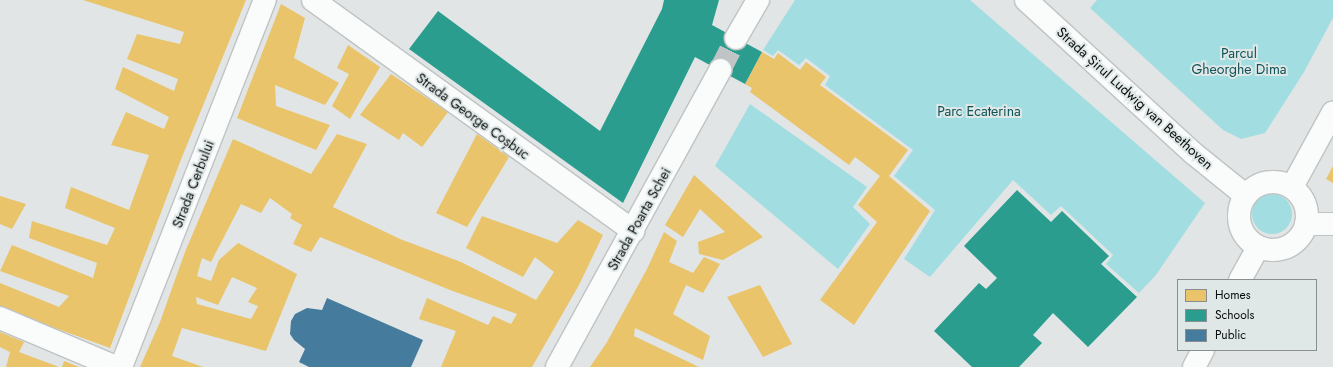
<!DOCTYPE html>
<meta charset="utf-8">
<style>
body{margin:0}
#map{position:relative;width:1333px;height:367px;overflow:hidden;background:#e1e5e5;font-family:Jost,sans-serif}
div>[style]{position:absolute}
.green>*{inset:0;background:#a2dee1}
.round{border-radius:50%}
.homes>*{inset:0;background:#e9c46a}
.schools>*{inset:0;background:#2a9d8f}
.public>*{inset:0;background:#457b9d}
.minor-tunnel>*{height:22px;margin-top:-11px;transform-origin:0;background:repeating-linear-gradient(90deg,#c1c4c4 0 22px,transparent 0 33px)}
.roads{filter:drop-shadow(1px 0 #bfc3c3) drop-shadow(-1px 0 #bfc3c3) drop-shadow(0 1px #bfc3c3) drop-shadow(0 -1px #bfc3c3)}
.minor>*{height:22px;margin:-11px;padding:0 11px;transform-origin:11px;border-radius:11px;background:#fafbfb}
.minor>.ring{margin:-11px;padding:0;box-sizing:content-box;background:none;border:22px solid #fafbfb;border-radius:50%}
span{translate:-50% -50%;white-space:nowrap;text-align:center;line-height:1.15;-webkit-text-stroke:4px #dfe7e7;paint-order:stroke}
.park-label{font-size:14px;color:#0f5356}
.street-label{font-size:14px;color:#090c0c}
.legend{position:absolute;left:1177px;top:279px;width:140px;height:72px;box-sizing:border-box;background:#dfe7e7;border:1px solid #898f8f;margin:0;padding:5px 7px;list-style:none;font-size:12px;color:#090c0c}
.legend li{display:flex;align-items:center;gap:8px;height:20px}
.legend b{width:20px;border:1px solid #898f8f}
</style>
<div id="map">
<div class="green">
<div style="clip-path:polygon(795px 0,970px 0,1205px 203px,1156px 275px,1139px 293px,1106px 264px,1113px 255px,1061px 206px,1051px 215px,1013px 180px,930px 277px,904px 259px,935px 210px,894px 176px,913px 150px,825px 85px,830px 76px,806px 58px,799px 65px,778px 50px,773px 56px,763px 50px)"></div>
<div style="clip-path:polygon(1097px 0,1333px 0,1333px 18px,1304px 72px,1265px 133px,1241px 139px,1223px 130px,1090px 8px)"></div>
<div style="clip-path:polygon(750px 104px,867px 187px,853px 207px,870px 224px,838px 269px,715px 166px)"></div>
<div class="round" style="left:1252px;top:194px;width:40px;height:40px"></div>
</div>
<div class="homes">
<div style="clip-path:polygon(83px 0,246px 0,180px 162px,110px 348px,0 308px,0 283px,59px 307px,69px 296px,0 271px,12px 245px,93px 278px,97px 263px,29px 238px,32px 221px,107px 245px,115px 228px,65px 208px,71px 187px,129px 210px,149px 155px,111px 145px,126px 112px,164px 129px,169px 117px,115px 89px,123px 67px,174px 91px,178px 79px,127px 59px,137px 34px,180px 44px,184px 32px)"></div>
<div style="clip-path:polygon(281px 4px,305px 18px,294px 58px,339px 83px,325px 105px,275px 85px,276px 106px,330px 125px,316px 150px,237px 118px)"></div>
<div style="clip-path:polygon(348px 45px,380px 67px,350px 119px,332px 106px,349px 74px,337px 68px)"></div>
<div style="clip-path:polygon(762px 52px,774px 59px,778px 53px,800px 70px,806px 62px,826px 77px,820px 85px,908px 150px,889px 176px,930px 211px,854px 325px,820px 300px,877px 222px,858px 205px,880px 176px,855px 157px,849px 165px,750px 92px,752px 88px,745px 84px)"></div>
<div style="clip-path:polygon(391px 74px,448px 112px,422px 147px,403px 133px,399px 140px,360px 115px)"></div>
<div style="clip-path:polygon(evenodd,337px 134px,367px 144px,333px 207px,400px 239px,461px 262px,536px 300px,554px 272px,535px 257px,523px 277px,466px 248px,482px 216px,557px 243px,578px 220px,603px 235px,579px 285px,532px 367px,441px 367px,456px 331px,419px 319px,427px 298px,488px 325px,493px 316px,511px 324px,517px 314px,450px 290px,320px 237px,311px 252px,293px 244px,302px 225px,290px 218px,292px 214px,270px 198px,261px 213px,241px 204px,211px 262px,202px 258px,197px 276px,211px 281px,219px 260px,238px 243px,297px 274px,266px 351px,182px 328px,172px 356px,203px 367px,140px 367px,160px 322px,185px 252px,233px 139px,311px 174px,337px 134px,232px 277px,257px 288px,248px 302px,258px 306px,251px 319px,197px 304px,196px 297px,218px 305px,232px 277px)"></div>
<div style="clip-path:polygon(477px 134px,509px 157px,467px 227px,436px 213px)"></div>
<div style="clip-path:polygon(1333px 166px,1333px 183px,1326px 179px)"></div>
<div style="clip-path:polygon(694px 175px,763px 237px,723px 260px,699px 254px,698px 242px,725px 232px,700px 209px,683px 237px,665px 225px)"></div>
<div style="clip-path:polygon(0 196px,26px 204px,12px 229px,0 224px)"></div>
<div style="clip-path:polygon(664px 232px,677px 241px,669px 262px,693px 273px,704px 257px,720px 264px,703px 293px,686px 285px,673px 314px,710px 336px,703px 360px,635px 328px,634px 336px,699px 367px,590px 367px,607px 342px,647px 269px)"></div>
<div style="clip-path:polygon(760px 285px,792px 344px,763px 357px,727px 297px)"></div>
<div style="clip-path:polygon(0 332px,24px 342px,19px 352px,59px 367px,6px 367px,10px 352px,0 347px)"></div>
<div style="clip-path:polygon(64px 361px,79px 367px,62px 367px)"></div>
</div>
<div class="schools">
<div style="clip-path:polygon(664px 0,719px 0,712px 25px,762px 52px,745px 84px,695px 57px,623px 203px,409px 49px,438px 11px,600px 131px,662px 9px)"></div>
<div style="clip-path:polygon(1017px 190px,1051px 222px,1062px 211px,1109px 256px,1101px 264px,1137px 297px,1088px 347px,1053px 313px,1033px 335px,1042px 343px,1019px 367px,972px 367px,934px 331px,979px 283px,986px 289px,997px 278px,964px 246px)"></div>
</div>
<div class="public">
<div style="clip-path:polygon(327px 298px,423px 340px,411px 367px,309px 367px,299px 362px,305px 349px,294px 340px,290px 334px,291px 321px,295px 314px,307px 308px,322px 310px)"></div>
</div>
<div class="minor-tunnel">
<div style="left:720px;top:70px;width:36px;rotate:-63deg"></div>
</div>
<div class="roads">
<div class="minor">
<div style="left:313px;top:0;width:395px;rotate:35.8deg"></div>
<div style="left:1026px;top:0;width:226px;rotate:42.5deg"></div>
<div style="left:1193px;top:153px;width:67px;rotate:38.9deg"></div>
<div style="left:736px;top:38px;width:44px;rotate:-59.9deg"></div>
<div class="ring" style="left:1239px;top:182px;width:46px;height:46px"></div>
<div style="left:1292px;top:187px;width:85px;rotate:-61.3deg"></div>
<div style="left:1306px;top:224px;width:27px"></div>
<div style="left:1240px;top:280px;width:38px;rotate:-61deg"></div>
<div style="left:0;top:318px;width:126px;rotate:22.9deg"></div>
<div style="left:121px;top:367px;width:394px;rotate:-68.6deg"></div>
<div style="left:557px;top:367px;width:339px;rotate:-61.2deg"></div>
<div style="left:1194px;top:367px;width:19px;rotate:-62deg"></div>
</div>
</div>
<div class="park-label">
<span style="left:1239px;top:61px">Parcul<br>Gheorghe Dima</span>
<span style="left:979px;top:111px">Parc Ecaterina</span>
</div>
<div class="street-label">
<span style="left:1135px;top:98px;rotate:42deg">Strada Șirul Ludwig van Beethoven</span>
<span style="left:473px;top:116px;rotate:36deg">Strada George Coșbuc</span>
<span style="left:193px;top:184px;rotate:-69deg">Strada Cerbului</span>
<span style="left:639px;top:219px;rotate:-61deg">Strada Poarta Schei</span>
</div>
<ul class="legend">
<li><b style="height:11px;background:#e9c46a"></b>Homes</li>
<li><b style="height:11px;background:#2a9d8f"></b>Schools</li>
<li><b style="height:11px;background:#457b9d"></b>Public</li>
</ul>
</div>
